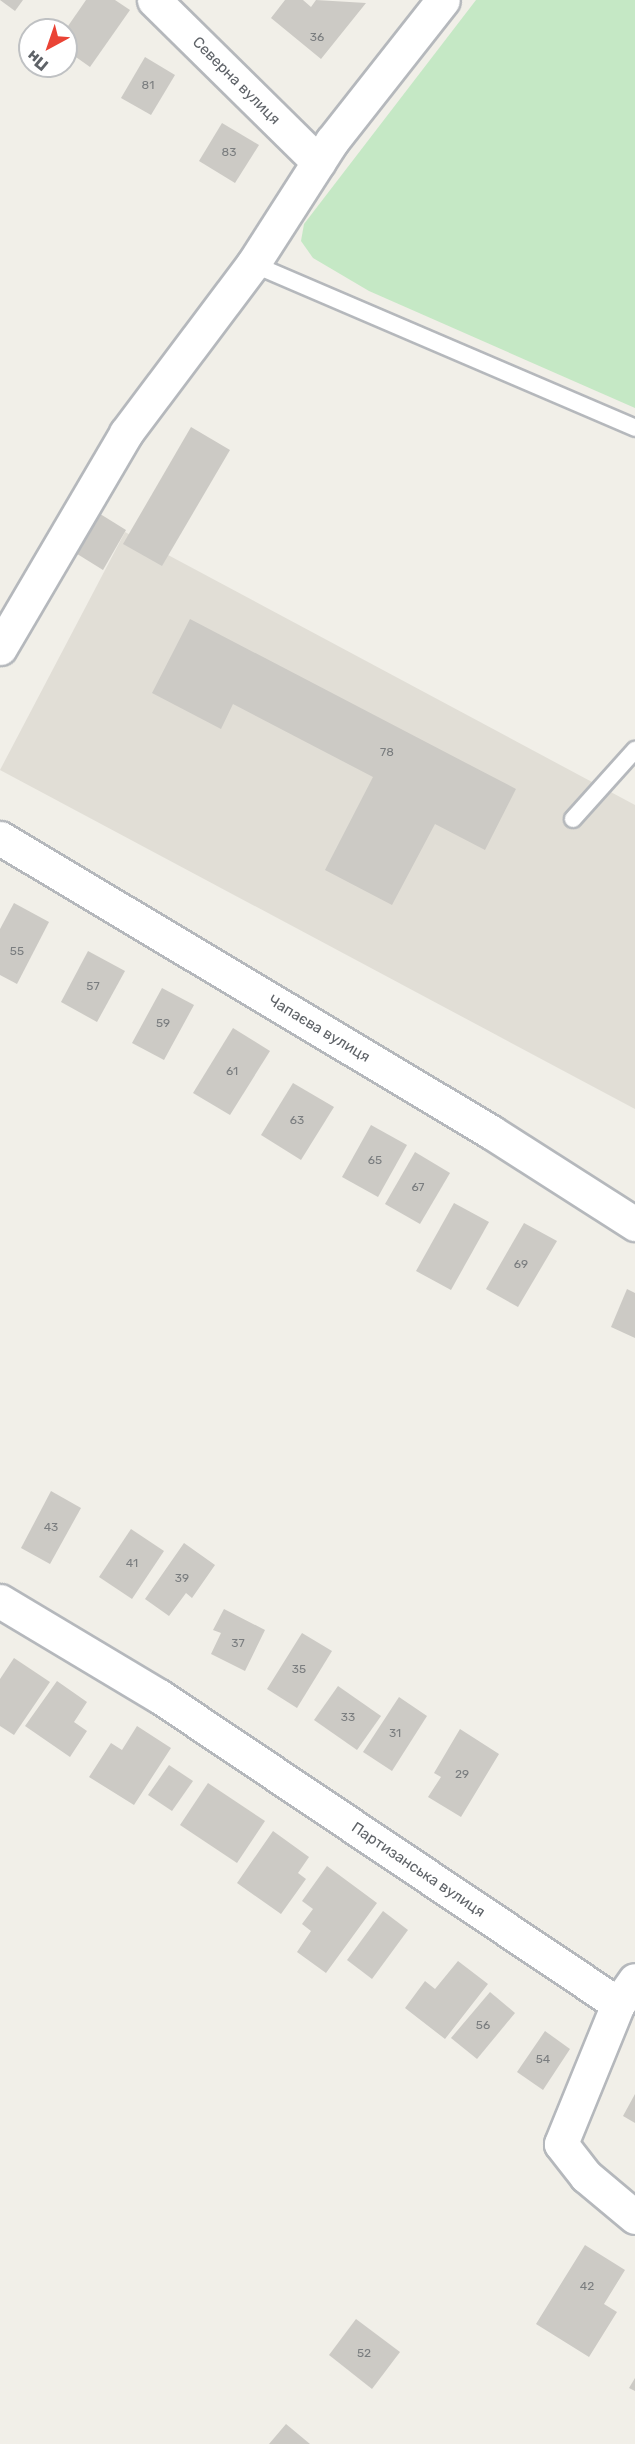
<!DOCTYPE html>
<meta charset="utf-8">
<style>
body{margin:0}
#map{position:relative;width:635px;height:2444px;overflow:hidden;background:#f1efe8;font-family:Rubik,sans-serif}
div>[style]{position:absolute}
.education>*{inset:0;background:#e1ded6}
.green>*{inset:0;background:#c5e8c5}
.building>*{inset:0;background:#cccac5}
.roads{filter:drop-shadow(2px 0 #b5b8bc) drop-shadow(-2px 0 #b5b8bc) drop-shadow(0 2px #b5b8bc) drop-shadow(0 -2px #b5b8bc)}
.lane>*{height:16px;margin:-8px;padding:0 8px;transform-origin:8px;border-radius:8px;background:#fff}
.street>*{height:33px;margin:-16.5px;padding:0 16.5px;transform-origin:16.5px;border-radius:16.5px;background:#fff}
span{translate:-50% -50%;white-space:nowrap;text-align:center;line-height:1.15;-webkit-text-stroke:4.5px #fff;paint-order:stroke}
.number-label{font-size:12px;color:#7a7d7f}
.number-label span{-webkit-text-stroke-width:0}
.street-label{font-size:15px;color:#5f6368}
.north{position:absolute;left:18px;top:18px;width:60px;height:60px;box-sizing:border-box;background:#fff;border:2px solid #bfc1c3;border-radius:50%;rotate:220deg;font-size:16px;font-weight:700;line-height:24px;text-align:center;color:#5f6368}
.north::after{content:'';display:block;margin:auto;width:21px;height:27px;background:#ea4335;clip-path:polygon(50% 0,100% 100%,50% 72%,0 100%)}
</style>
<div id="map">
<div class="education">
<div style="clip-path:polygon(125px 532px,635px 805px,635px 1109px,0 770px)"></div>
</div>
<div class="green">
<div style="clip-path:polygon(476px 0,635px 0,635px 408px,369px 291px,313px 258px,301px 241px,304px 224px)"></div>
</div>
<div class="building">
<div style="clip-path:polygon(0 0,23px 0,15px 11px)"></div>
<div style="clip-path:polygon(86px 0,115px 0,130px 10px,90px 67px,66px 50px,66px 29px)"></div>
<div style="clip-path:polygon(285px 0,303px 0,311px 7px,316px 0,366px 3px,321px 59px,271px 18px)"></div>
<div style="clip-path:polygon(145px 57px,175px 75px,151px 115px,121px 98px)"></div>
<div style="clip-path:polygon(222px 123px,259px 145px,235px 183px,199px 161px)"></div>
<div style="clip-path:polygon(191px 427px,230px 450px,162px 566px,123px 544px)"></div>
<div style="clip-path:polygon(97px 512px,126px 530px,103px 570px,74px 552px)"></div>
<div style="clip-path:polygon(190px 619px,516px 789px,485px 850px,435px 824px,392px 905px,325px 870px,373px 777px,233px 704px,221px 729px,152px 693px)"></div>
<div style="clip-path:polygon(14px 903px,49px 922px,17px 984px,0 975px,0 929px)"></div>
<div style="clip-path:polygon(88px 951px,125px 971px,97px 1022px,61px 1002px)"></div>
<div style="clip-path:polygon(162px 988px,194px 1005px,164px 1060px,132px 1043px)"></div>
<div style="clip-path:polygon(233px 1028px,270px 1051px,230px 1115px,193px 1093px)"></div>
<div style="clip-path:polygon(293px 1083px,334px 1107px,301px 1160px,261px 1135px)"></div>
<div style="clip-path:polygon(371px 1125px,407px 1145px,378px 1197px,342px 1177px)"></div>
<div style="clip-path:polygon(415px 1152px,450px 1173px,420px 1224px,385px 1204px)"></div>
<div style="clip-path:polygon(454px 1203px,489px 1222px,451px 1290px,416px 1271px)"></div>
<div style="clip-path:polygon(524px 1223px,557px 1241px,518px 1307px,486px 1289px)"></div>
<div style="clip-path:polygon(627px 1289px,635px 1293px,635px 1338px,611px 1327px)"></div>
<div style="clip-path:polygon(51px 1491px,81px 1508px,50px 1564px,21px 1548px)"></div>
<div style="clip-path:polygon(131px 1529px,164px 1551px,132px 1599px,99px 1577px)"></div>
<div style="clip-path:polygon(184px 1543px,215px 1565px,192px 1598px,186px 1593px,169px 1616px,145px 1599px)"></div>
<div style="clip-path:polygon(224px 1609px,265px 1630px,245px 1671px,211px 1654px,221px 1633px,213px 1630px)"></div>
<div style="clip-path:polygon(302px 1633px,332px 1651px,297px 1708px,267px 1689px)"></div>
<div style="clip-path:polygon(14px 1658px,50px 1682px,14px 1735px,0 1726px,0 1679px)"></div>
<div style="clip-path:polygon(57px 1681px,87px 1702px,74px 1722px,87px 1731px,70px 1757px,25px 1726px)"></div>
<div style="clip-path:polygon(338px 1686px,381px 1716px,357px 1750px,314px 1720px)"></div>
<div style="clip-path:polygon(399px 1697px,427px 1716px,392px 1771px,363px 1752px)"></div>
<div style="clip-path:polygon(137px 1726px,171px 1748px,134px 1805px,89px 1777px,111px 1743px,122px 1750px)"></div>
<div style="clip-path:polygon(460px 1729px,499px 1754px,461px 1817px,428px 1797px,441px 1777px,434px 1773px)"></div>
<div style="clip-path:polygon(169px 1765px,193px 1781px,172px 1811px,148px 1795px)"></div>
<div style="clip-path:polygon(208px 1783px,265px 1821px,237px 1863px,180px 1825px)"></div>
<div style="clip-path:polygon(273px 1831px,309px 1857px,298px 1873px,306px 1879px,281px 1914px,237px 1883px)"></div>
<div style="clip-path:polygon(327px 1866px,377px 1903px,326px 1973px,297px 1952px,311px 1931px,302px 1924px,313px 1909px,302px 1901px)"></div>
<div style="clip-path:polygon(383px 1911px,408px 1930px,372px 1979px,347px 1960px)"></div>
<div style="clip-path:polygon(458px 1961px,488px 1984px,445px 2039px,405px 2008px,425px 1981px,435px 1989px)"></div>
<div style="clip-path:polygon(490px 1992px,515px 2013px,477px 2059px,451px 2038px)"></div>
<div style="clip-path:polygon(545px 2031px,570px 2049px,543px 2090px,517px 2072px)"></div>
<div style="clip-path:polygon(635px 2094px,635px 2123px,623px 2116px)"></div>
<div style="clip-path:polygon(585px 2245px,625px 2270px,604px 2304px,617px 2312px,589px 2357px,536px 2324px)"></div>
<div style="clip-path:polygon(356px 2319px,400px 2352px,372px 2389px,329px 2355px)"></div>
<div style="clip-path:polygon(635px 2378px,635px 2391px,629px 2388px)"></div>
<div style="clip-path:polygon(286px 2424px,310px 2444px,269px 2444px)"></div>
</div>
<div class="roads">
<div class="lane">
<div style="left:253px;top:264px;width:416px;rotate:23.2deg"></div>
<div style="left:573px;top:819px;width:93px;rotate:-48.1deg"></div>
</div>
<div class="street">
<div style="left:154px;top:0;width:231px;rotate:44.6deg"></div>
<div style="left:0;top:648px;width:249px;rotate:-59.6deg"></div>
<div style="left:126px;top:433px;width:211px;rotate:-53.1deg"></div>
<div style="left:253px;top:264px;width:146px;rotate:-57.3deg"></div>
<div style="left:332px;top:141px;width:179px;rotate:-51.8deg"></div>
<div style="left:0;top:838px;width:572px;rotate:30.91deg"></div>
<div style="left:491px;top:1132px;width:171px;rotate:32.6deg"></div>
<div style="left:0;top:1601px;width:185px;rotate:30.9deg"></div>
<div style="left:159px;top:1696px;width:553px;rotate:33.86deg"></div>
<div style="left:618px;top:2004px;width:151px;rotate:112.2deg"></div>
<div style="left:561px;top:2144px;width:41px;rotate:52deg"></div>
<div style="left:586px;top:2176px;width:64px;rotate:39.9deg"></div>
<div style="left:618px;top:2004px;width:29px;rotate:-55deg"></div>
</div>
</div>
<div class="number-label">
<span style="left:317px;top:38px">36</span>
<span style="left:148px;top:86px">81</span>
<span style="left:229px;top:153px">83</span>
<span style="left:387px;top:753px">78</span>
<span style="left:17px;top:952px">55</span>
<span style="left:93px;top:987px">57</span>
<span style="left:163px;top:1024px">59</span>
<span style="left:232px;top:1072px">61</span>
<span style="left:297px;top:1121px">63</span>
<span style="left:375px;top:1161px">65</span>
<span style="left:418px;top:1188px">67</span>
<span style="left:521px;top:1265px">69</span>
<span style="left:51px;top:1528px">43</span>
<span style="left:132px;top:1564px">41</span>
<span style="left:182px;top:1579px">39</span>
<span style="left:238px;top:1644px">37</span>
<span style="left:299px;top:1670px">35</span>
<span style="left:348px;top:1718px">33</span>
<span style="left:395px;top:1734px">31</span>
<span style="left:462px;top:1775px">29</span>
<span style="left:483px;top:2026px">56</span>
<span style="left:543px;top:2060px">54</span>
<span style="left:587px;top:2287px">42</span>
<span style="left:364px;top:2354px">52</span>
</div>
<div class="street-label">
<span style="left:236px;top:81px;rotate:45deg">Северна вулиця</span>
<span style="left:319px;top:1029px;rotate:31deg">Чапаєва вулиця</span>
<span style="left:418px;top:1870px;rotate:34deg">Партизанська вулиця</span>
</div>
<div class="north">Пн</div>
</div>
